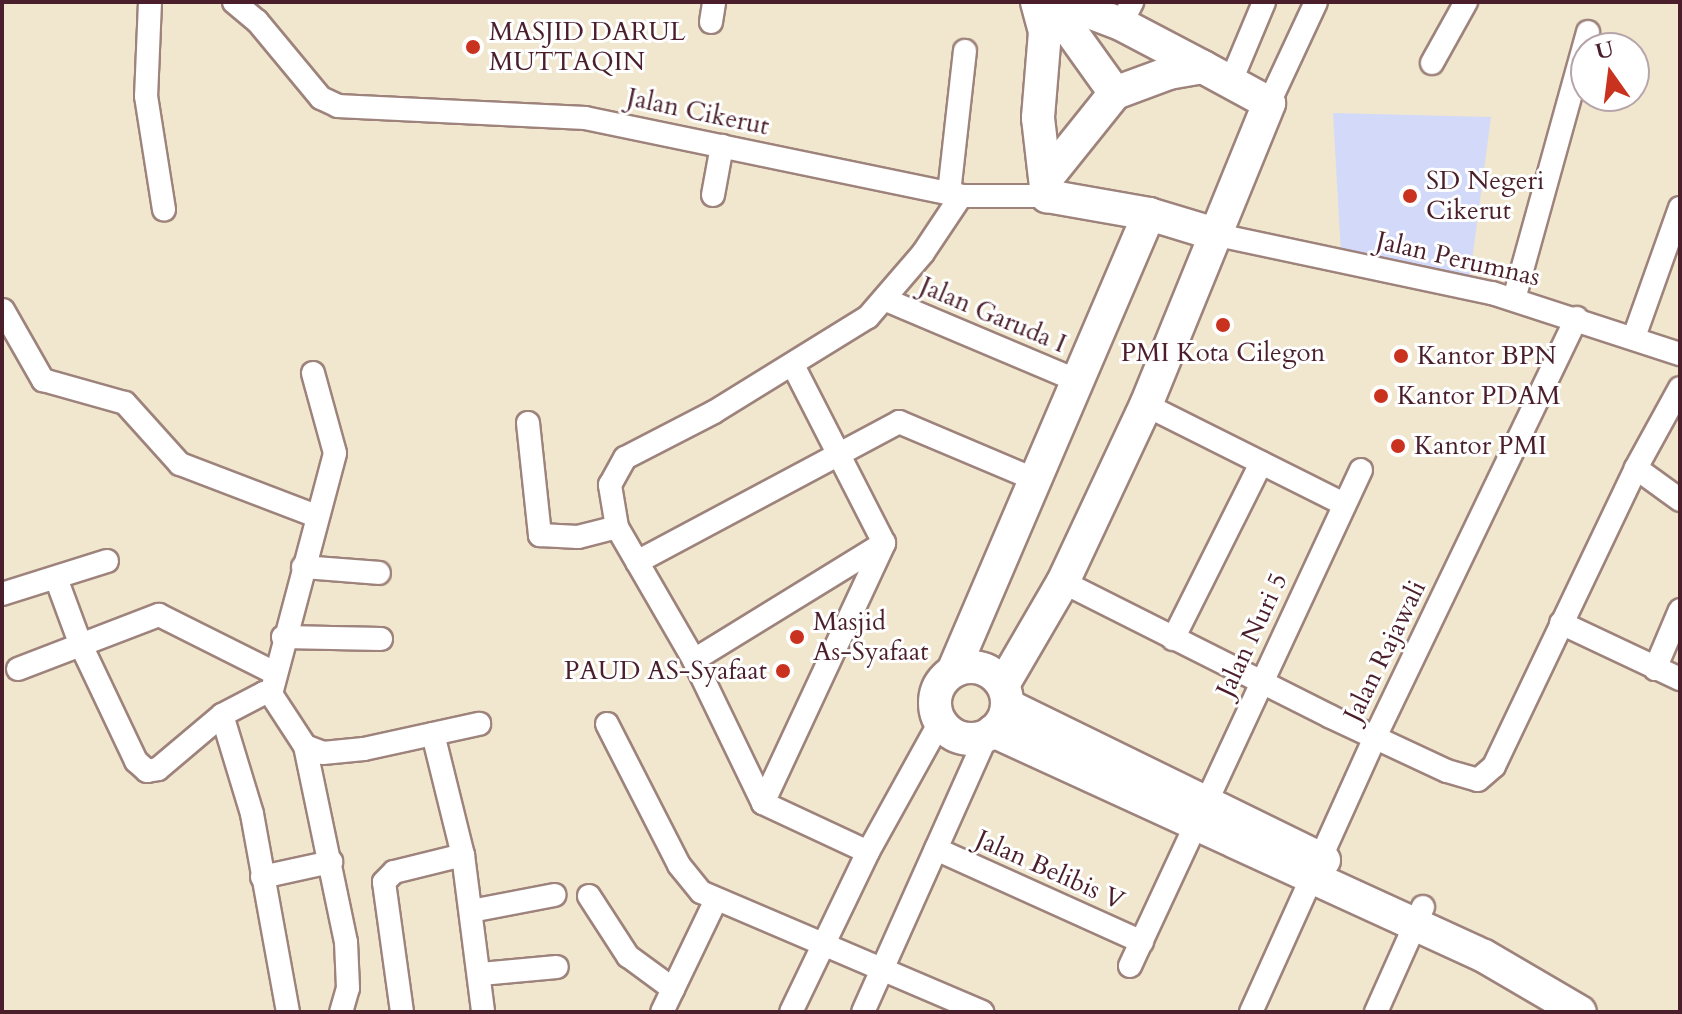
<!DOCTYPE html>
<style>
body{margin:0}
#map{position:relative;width:1682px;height:1014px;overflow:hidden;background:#f1e7ce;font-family:Cardo,serif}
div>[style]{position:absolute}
.built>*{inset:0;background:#d3d9f9}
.roads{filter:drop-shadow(2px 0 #9e837c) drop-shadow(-2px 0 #9e837c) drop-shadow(0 2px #9e837c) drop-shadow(0 -2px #9e837c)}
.street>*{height:22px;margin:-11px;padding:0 11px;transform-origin:11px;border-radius:11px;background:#fff}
.secondary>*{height:32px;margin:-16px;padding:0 16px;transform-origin:16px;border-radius:16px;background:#fff}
.secondary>.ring{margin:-16px;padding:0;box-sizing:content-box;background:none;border:32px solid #fff;border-radius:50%}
.dots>*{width:22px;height:22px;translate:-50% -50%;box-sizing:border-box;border:4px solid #fff;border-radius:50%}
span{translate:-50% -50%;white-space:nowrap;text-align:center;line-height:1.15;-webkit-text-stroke:6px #fff;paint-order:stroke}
.poi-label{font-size:26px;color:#4a1f2b}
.left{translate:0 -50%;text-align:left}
.right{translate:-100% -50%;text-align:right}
.street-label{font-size:26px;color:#4a1f2b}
.frame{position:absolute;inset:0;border:4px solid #4a1f2b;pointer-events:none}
.north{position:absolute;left:1570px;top:32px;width:80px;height:80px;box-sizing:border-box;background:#fff;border:2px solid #b7a5aa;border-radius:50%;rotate:346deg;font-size:22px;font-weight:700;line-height:32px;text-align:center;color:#4a1f2b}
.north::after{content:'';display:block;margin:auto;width:28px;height:36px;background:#c8321e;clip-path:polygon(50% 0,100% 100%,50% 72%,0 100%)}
</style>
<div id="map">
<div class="built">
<div style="clip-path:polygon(1333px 113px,1491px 117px,1470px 276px,1341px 254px)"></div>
</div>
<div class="roads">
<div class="street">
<div style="left:150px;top:2px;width:94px;rotate:92.4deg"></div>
<div style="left:146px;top:96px;width:115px;rotate:81deg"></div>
<div style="left:234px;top:2px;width:30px;rotate:40deg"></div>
<div style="left:257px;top:21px;width:100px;rotate:50.3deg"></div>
<div style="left:321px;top:98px;width:19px;rotate:25deg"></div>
<div style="left:338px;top:106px;width:247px;rotate:2.8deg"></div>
<div style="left:585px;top:118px;width:384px;rotate:11.7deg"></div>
<div style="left:961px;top:196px;width:86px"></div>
<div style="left:711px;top:22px;width:20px;rotate:-81deg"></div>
<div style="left:1121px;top:24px;width:25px;rotate:-63deg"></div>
<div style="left:1432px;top:63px;width:70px;rotate:-60.9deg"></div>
<div style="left:1231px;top:81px;width:86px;rotate:-67.3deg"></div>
<div style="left:1269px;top:103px;width:111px;rotate:-65deg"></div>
<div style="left:949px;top:193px;width:143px;rotate:-83.6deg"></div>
<div style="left:713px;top:195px;width:50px;rotate:-79.6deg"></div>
<div style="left:1218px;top:235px;width:280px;rotate:12deg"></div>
<div style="left:1492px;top:293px;width:198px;rotate:18deg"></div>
<div style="left:1514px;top:299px;width:277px;rotate:-74.5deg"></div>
<div style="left:886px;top:300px;width:208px;rotate:22.9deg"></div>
<div style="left:3px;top:310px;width:81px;rotate:60.3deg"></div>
<div style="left:43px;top:380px;width:85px;rotate:15.7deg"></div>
<div style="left:125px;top:403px;width:82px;rotate:48deg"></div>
<div style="left:180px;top:464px;width:146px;rotate:20.9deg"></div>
<div style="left:1634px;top:337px;width:137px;rotate:-70.4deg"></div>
<div style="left:1146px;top:405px;width:221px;rotate:26.6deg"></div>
<div style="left:528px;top:423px;width:113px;rotate:83.9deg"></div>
<div style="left:540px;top:535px;width:38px;rotate:3deg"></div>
<div style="left:578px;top:537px;width:40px;rotate:-14.4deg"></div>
<div style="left:1636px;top:468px;width:54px;rotate:36deg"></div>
<div style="left:637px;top:562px;width:297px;rotate:-28.1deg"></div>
<div style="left:899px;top:422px;width:147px;rotate:22.9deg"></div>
<div style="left:303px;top:567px;width:76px;rotate:4.5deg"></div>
<div style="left:56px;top:578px;width:69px;rotate:69.7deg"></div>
<div style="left:80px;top:643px;width:131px;rotate:64.6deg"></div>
<div style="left:136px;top:761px;width:15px;rotate:42deg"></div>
<div style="left:147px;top:771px;width:11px;rotate:-10deg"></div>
<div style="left:158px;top:769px;width:84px;rotate:-40.2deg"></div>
<div style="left:222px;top:715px;width:47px;rotate:-27.6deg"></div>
<div style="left:264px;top:693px;width:7px;rotate:8deg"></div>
<div style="left:271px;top:694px;width:62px;rotate:56.8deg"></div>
<div style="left:305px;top:746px;width:19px;rotate:21deg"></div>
<div style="left:323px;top:753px;width:41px;rotate:-5.6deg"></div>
<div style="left:364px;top:749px;width:118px;rotate:-12.3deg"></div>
<div style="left:1063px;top:582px;width:298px;rotate:26.7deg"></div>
<div style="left:1329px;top:716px;width:130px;rotate:25deg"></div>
<div style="left:1447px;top:771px;width:32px;rotate:16deg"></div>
<div style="left:1478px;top:780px;width:21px;rotate:-41deg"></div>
<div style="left:1494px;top:766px;width:330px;rotate:-64.5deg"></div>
<div style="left:1636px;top:468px;width:91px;rotate:-61.2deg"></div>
<div style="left:2px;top:594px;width:110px;rotate:-17.4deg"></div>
<div style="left:1561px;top:623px;width:132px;rotate:25.2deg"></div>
<div style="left:283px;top:637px;width:98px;rotate:1.2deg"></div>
<div style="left:1173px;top:639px;width:197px;rotate:-63.4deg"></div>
<div style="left:694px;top:660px;width:223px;rotate:-31.6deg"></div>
<div style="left:18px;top:669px;width:151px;rotate:-21deg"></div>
<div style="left:159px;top:615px;width:127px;rotate:26.6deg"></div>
<div style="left:1655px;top:669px;width:64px;rotate:-67deg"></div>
<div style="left:271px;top:694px;width:249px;rotate:-75.1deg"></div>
<div style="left:335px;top:453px;width:83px;rotate:-105.4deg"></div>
<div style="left:222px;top:715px;width:103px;rotate:73.1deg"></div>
<div style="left:252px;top:814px;width:201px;rotate:79.7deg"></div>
<div style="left:607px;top:724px;width:158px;rotate:62.9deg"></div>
<div style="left:679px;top:865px;width:35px;rotate:51deg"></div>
<div style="left:701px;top:892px;width:306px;rotate:23.1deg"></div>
<div style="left:433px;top:734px;width:125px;rotate:76.1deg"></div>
<div style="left:463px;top:855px;width:158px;rotate:82.7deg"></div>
<div style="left:305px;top:746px;width:200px;rotate:78.2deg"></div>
<div style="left:346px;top:942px;width:46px;rotate:87.5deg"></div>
<div style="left:348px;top:988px;width:25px;rotate:106deg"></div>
<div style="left:763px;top:803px;width:287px;rotate:-65deg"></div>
<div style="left:884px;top:543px;width:200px;rotate:-117.1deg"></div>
<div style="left:936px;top:849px;width:226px;rotate:24.3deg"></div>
<div style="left:868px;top:852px;width:116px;rotate:-155deg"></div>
<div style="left:763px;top:803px;width:159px;rotate:-115.8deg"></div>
<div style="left:694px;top:660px;width:154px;rotate:-120.1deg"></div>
<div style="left:617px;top:527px;width:43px;rotate:-99.5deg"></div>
<div style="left:610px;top:485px;width:31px;rotate:-61deg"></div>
<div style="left:625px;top:458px;width:100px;rotate:-27.3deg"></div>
<div style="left:714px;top:412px;width:181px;rotate:-31.7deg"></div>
<div style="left:868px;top:317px;width:84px;rotate:-49.3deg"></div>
<div style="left:923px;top:253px;width:69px;rotate:-56.3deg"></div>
<div style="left:262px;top:877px;width:71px;rotate:-12.3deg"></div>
<div style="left:589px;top:896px;width:72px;rotate:57deg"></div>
<div style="left:628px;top:956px;width:56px;rotate:36.3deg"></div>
<div style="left:471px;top:911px;width:85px;rotate:-10.9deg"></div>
<div style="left:1130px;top:966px;width:547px;rotate:-65.03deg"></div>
<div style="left:481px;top:974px;width:76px;rotate:-5.3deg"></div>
<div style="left:402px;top:1012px;width:131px;rotate:-97.9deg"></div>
<div style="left:384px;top:882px;width:14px;rotate:-45deg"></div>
<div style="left:394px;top:872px;width:71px;rotate:-13.8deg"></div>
<div style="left:662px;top:1012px;width:122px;rotate:-64.3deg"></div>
<div style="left:791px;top:1012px;width:178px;rotate:-64.3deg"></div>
<div style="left:868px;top:852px;width:149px;rotate:-61deg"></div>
<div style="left:863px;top:1012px;width:303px;rotate:-65.9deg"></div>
<div style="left:1251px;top:1012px;width:302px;rotate:-65.7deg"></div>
<div style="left:1375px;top:737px;width:465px;rotate:-64.3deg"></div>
<div style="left:1376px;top:1012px;width:115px;rotate:-65.9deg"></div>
</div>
<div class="secondary">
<div style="left:1037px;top:2px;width:31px;rotate:75deg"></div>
<div style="left:1045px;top:32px;width:86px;rotate:94.7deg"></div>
<div style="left:1038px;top:118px;width:79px;rotate:83.4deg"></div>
<div style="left:1047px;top:196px;width:104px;rotate:10deg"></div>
<div style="left:1149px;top:214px;width:72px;rotate:16.9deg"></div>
<div style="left:1043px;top:2px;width:34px;rotate:45deg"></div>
<div style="left:1067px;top:26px;width:82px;rotate:54.4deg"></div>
<div style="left:1063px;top:2px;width:62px;rotate:20.8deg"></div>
<div style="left:1121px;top:24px;width:93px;rotate:27.7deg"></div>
<div class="ring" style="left:935px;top:667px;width:40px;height:40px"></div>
<div style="left:954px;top:669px;width:495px;rotate:-66.8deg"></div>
<div style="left:1003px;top:685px;width:119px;rotate:-59.8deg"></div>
<div style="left:1063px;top:582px;width:195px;rotate:-64.9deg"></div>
<div style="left:1146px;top:405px;width:326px;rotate:-67.8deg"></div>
<div style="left:1269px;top:103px;width:75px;rotate:-151.4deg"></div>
<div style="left:1203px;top:67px;width:35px;rotate:170deg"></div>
<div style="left:1169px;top:73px;width:58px;rotate:159.7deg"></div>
<div style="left:1115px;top:93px;width:110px;rotate:128.7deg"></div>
<div style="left:1007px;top:705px;width:353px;rotate:26.1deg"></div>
<div style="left:993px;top:731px;width:540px;rotate:24.62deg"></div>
<div style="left:1484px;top:956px;width:111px;rotate:30.3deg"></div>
</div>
</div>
<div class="dots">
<div style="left:473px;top:47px;background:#c8321e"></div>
<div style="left:1410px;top:196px;background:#c8321e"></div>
<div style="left:1223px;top:325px;background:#c8321e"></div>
<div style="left:1401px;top:356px;background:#c8321e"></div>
<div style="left:1381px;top:396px;background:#c8321e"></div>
<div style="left:1398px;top:446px;background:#c8321e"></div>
<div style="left:797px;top:637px;background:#c8321e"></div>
<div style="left:783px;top:671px;background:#c8321e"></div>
</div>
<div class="poi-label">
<span class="left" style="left:489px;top:47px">MASJID DARUL<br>MUTTAQIN</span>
<span class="left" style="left:1426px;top:196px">SD Negeri<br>Cikerut</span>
<span style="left:1223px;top:353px">PMI Kota Cilegon</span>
<span class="left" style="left:1417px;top:356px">Kantor BPN</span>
<span class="left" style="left:1397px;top:396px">Kantor PDAM</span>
<span class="left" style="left:1414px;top:446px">Kantor PMI</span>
<span class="left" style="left:813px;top:637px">Masjid<br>As-Syafaat</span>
<span class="right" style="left:767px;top:671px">PAUD AS-Syafaat</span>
</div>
<div class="street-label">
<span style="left:698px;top:112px;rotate:12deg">Jalan Cikerut</span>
<span style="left:1458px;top:259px;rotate:13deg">Jalan Perumnas</span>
<span style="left:993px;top:315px;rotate:23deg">Jalan Garuda I</span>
<span style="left:1252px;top:635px;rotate:-65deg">Jalan Nuri 5</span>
<span style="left:1385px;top:651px;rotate:-64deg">Jalan Rajawali</span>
<span style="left:1050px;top:870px;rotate:24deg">Jalan Belibis V</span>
</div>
<div class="frame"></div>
<div class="north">U</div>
</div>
